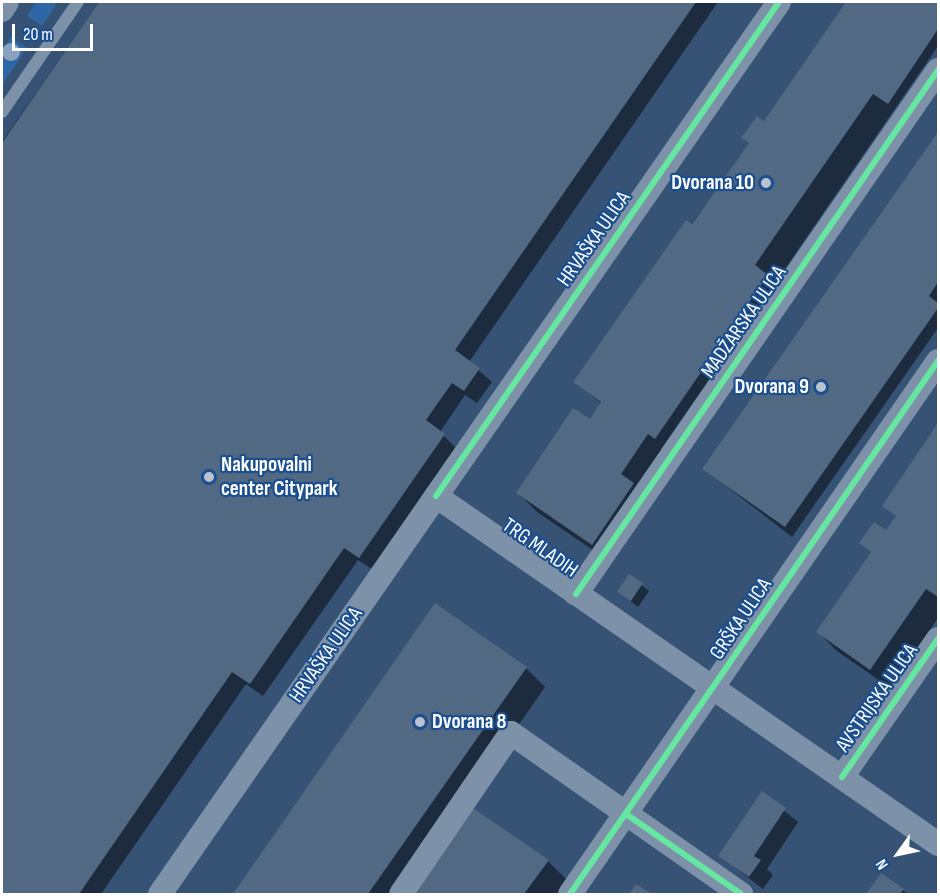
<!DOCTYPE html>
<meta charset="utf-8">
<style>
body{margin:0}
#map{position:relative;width:940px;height:896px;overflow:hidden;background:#365274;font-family:"Sofia Sans Condensed",sans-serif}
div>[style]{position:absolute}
.green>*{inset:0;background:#2f66a5}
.shadow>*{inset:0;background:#0007}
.building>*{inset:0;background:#526984}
.service>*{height:12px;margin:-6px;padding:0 6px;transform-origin:6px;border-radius:6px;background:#7d92a8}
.minor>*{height:24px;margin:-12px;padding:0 12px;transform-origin:12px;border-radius:12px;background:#7d92a8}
.cycleway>*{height:6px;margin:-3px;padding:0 3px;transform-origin:3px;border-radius:3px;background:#66e7a1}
.trees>*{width:18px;height:18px;margin:-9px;border-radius:50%;background:#8aa2be}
.dots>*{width:16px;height:16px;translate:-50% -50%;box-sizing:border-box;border:3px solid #1b4f8f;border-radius:50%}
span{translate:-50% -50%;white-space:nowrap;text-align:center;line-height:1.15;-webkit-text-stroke:4.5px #1b4f8f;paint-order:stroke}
.poi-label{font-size:21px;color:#fff;font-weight:700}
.right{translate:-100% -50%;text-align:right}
.left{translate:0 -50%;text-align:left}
.street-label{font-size:21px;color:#fff}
.frame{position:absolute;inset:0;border:3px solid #fff;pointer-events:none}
.north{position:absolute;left:868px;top:824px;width:60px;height:60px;-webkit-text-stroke:4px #1b4f8f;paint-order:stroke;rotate:237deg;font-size:16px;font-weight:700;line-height:24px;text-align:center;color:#fff}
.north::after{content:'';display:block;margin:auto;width:21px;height:27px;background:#fff;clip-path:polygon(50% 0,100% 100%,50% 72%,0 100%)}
.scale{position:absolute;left:12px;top:24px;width:81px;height:27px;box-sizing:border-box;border:3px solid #fff;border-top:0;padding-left:8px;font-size:18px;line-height:21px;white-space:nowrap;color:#fff;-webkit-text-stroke:4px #1b4f8f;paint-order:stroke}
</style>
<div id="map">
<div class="green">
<div style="clip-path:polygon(36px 2px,58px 2px,42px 26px,27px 16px)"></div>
<div style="clip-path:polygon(11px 37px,27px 48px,2px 85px,2px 51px)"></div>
</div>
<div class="shadow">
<div style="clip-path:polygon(99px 2px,718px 2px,469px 362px,492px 382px,477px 403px,465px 395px,440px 432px,457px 449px,373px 570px,358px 560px,263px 696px,246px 684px,101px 894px,2px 894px,2px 142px)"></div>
<div style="clip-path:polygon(848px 2px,938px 2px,938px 46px,661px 449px,666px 455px,652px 504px,612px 563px,537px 512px,518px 493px,590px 421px,602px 404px,575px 382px,750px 144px,743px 138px,764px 123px)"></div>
<div style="clip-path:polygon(938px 134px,938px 328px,792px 537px,704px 469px)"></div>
<div style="clip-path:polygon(938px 426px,938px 618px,890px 688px,837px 651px,818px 632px,872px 553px,861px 543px,886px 533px,897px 517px,884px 506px)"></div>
<div style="clip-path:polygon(630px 576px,649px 591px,638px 607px,619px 592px)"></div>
<div style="clip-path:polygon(436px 605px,526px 668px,545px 687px,401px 894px,235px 894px)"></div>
<div style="clip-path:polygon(762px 793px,798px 822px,767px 869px,773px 875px,763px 889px,720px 856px)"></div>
<div style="clip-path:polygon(548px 861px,573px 886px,567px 894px,407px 894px)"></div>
<div style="clip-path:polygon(881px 875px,903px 890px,907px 894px,868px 894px)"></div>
</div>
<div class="building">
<div style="clip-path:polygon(99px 2px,696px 2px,455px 350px,480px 368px,464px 391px,452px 383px,426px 420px,445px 434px,359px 558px,344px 548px,250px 684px,232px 672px,79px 894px,2px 894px,2px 143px)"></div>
<div style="clip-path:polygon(846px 2px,938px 2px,938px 29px,888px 104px,873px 94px,755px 265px,768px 275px,655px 439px,648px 434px,621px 474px,634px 483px,592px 545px,516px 493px,573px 408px,590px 419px,601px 402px,573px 382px,686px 220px,692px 224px,749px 143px,741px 138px,757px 116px,764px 121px)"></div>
<div style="clip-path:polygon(938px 132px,938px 282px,929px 296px,938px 303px,938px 308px,785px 527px,702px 469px)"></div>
<div style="clip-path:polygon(938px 423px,938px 597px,926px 589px,870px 670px,816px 632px,871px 552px,859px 543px,874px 522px,886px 530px,896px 516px,882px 506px)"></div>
<div style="clip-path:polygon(629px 574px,643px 583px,631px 601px,617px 592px)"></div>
<div style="clip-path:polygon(435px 603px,527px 667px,368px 894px,233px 894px)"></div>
<div style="clip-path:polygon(762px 791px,786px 808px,754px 856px,761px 860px,749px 877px,718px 856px)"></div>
<div style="clip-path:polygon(467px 804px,549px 860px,524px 894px,405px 894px)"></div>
<div style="clip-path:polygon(881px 873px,904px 889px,900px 894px,866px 894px)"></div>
<div style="clip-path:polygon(636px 884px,652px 894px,629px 894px)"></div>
</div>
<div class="service">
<div style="left:2px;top:112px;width:134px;rotate:-55.4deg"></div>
</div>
<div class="minor">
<div style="left:2px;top:10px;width:9px;rotate:-58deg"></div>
<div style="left:436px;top:496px;width:611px;rotate:34.73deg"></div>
<div style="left:576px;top:594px;width:637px;rotate:-55.36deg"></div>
<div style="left:842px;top:777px;width:168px;rotate:-55.2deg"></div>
<div style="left:160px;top:894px;width:1086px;rotate:-55.24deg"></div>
<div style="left:401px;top:894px;width:195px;rotate:-55.7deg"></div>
<div style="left:511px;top:733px;width:281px;rotate:35deg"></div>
<div style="left:570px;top:894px;width:648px;rotate:-55.38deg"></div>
</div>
<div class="cycleway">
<div style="left:436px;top:496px;width:601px;rotate:-55.23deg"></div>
<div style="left:576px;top:594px;width:637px;rotate:-55.36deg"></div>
<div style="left:842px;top:777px;width:168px;rotate:-55.2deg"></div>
<div style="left:626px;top:814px;width:140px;rotate:34.8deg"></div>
<div style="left:570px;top:894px;width:648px;rotate:-55.38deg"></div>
</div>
<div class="trees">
<div style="left:11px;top:52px"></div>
</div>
<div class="dots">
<div style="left:766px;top:183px;background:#b9c2ce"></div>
<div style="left:821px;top:387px;background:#b9c2ce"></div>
<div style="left:209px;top:477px;background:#b9c2ce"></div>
<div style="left:420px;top:722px;background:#b9c2ce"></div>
</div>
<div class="poi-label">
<span class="right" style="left:754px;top:183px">Dvorana 10</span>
<span class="right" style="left:809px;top:387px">Dvorana 9</span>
<span class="left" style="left:221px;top:477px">Nakupovalni<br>center Citypark</span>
<span class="left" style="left:432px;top:722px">Dvorana 8</span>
</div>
<div class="street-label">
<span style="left:594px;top:239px;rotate:-55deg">HRVAŠKA ULICA</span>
<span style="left:744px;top:322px;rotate:-55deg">MADŽARSKA ULICA</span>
<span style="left:540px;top:548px;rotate:35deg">TRG MLADIH</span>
<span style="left:741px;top:619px;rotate:-56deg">GRŠKA ULICA</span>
<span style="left:326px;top:655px;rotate:-55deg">HRVAŠKA ULICA</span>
<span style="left:877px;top:698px;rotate:-55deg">AVSTRIJSKA ULICA</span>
</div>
<div class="frame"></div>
<div class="north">N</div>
<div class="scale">20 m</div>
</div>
